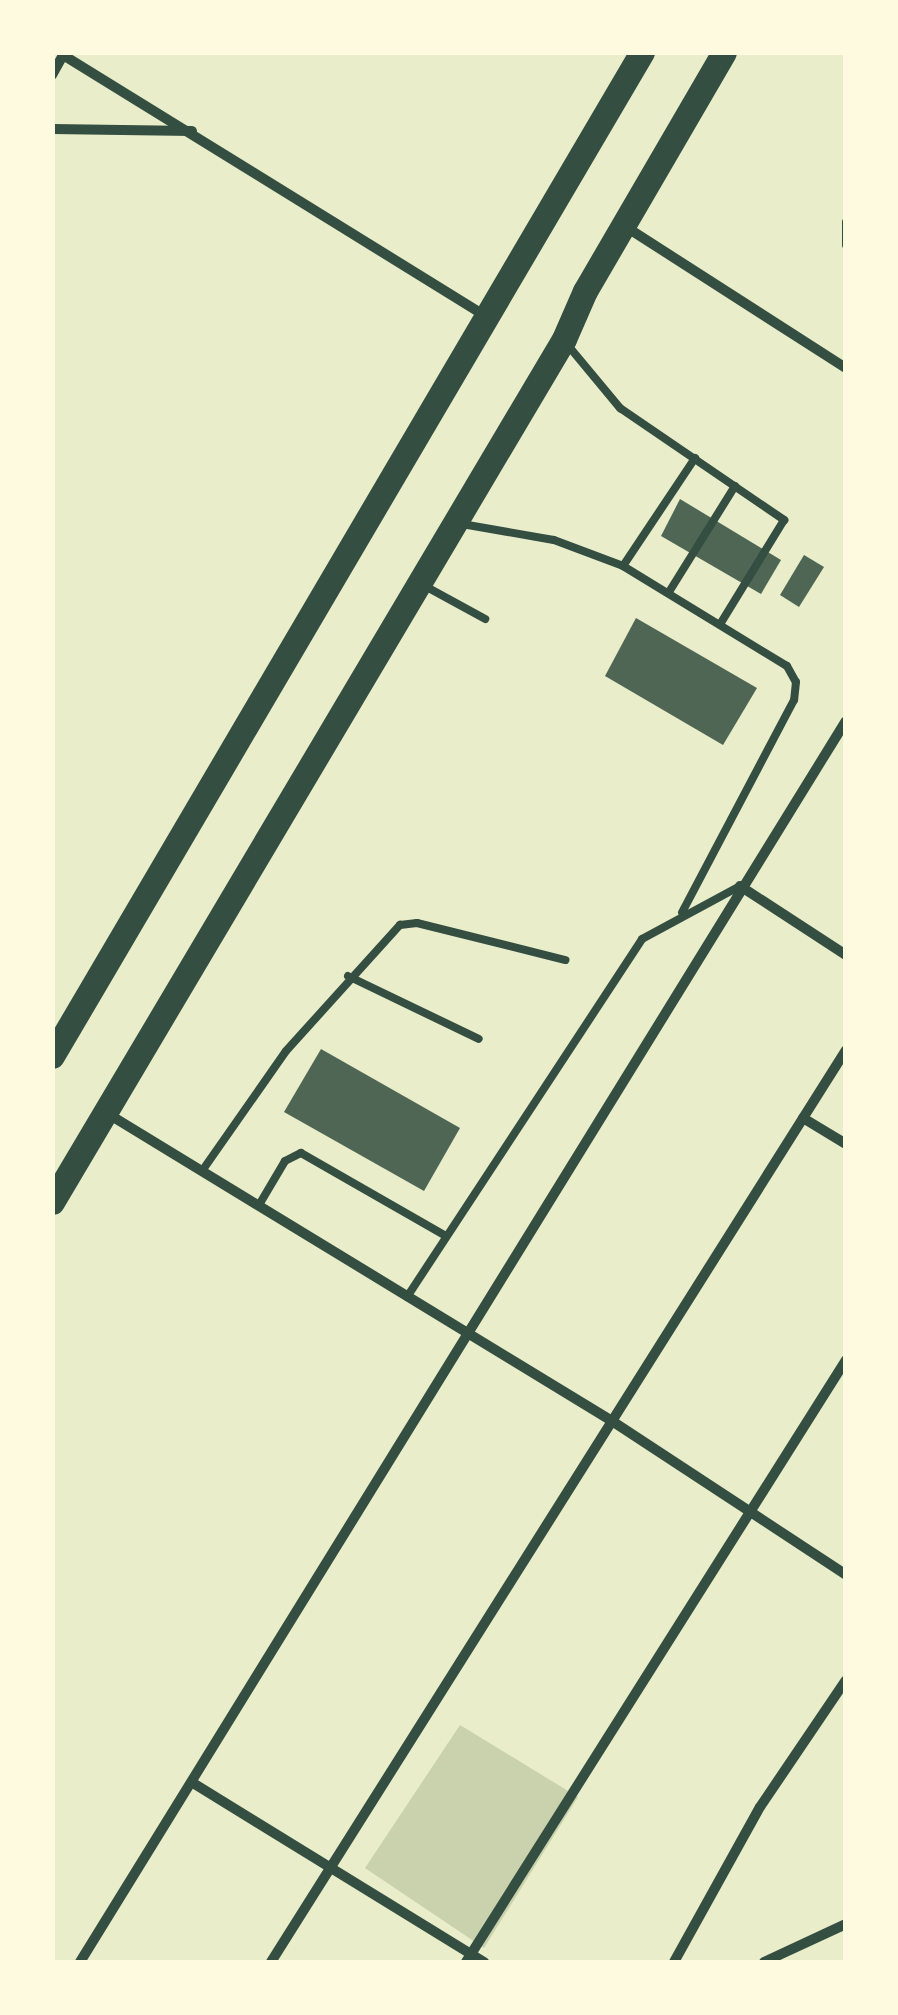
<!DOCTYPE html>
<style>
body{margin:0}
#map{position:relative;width:898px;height:2015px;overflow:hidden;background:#e9edc9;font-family:"Alegreya Sans",sans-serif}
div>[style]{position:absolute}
.green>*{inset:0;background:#cad2ad}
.building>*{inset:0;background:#4f6655}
.service>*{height:8px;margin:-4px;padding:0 4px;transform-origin:4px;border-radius:4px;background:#344e41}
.minor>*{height:10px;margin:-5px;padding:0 5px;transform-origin:5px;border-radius:5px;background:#344e41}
.trunk>*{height:25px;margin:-12.5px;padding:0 12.5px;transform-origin:12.5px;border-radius:12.5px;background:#344e41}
span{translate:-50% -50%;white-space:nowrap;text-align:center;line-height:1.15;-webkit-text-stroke:10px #fefae0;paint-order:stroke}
.frame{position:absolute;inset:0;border:55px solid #fefae0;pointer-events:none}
</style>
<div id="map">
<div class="green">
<div style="clip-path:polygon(460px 1725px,578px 1797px,484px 1948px,365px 1868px)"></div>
</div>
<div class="building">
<div style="clip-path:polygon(680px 499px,781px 560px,761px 594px,661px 536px)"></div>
<div style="clip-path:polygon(804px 555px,824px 567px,799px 607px,780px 595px)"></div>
<div style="clip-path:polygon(636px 618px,757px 688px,723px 745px,605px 676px)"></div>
<div style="clip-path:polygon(321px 1049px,460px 1128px,424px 1191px,284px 1112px)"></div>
</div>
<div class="service">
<div style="left:846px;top:222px;width:23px;rotate:90deg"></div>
<div style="left:566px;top:343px;width:85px;rotate:50.3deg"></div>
<div style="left:620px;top:408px;width:199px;rotate:34.3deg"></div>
<div style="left:784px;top:520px;width:121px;rotate:121.5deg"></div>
<div style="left:462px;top:524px;width:93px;rotate:9.9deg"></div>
<div style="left:554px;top:540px;width:74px;rotate:20.6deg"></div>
<div style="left:623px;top:566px;width:192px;rotate:31.4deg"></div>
<div style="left:787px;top:666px;width:18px;rotate:61deg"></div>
<div style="left:796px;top:682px;width:18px;rotate:96deg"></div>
<div style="left:794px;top:700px;width:240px;rotate:117.8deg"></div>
<div style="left:623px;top:566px;width:130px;rotate:-56.3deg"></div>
<div style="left:423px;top:585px;width:71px;rotate:28.7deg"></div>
<div style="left:669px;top:592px;width:125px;rotate:-58.1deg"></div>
<div style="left:348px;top:976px;width:145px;rotate:25.7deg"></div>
<div style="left:202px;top:1171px;width:146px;rotate:-55deg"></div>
<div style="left:286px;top:1051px;width:170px;rotate:-47.9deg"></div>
<div style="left:400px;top:925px;width:17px;rotate:-7deg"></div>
<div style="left:417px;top:923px;width:153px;rotate:14deg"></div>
<div style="left:259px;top:1205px;width:51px;rotate:-59.4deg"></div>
<div style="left:285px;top:1161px;width:18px;rotate:-27deg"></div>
<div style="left:301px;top:1153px;width:167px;rotate:29.8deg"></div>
<div style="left:407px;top:1297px;width:428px;rotate:-56.7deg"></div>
<div style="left:642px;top:939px;width:111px;rotate:-28.4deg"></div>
</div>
<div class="minor">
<div style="left:63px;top:55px;width:497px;rotate:31.7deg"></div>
<div style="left:52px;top:75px;width:26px;rotate:-61deg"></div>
<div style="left:52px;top:129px;width:140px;rotate:0.8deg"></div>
<div style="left:623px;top:225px;width:265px;rotate:32.7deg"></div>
<div style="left:740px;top:886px;width:126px;rotate:33.1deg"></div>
<div style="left:105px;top:1112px;width:594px;rotate:31.36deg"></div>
<div style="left:612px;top:1421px;width:280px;rotate:33.3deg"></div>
<div style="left:803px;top:1118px;width:50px;rotate:31.2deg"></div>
<div style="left:193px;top:1783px;width:342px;rotate:31.6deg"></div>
<div style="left:80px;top:1962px;width:1458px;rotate:-58.32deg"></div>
<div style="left:271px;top:1962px;width:1078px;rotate:-57.77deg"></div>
<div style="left:466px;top:1962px;width:712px;rotate:-57.74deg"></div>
<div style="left:674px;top:1962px;width:177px;rotate:-61deg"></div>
<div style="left:760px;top:1807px;width:153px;rotate:-55.9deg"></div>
<div style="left:764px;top:1962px;width:90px;rotate:-24.9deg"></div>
</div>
<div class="trunk">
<div style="left:52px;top:1056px;width:1165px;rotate:-59.56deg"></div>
<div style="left:52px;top:1202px;width:1003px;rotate:-59.32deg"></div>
<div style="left:564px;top:339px;width:52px;rotate:-66.4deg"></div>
<div style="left:585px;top:291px;width:276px;rotate:-59.8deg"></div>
</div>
<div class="frame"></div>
</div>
